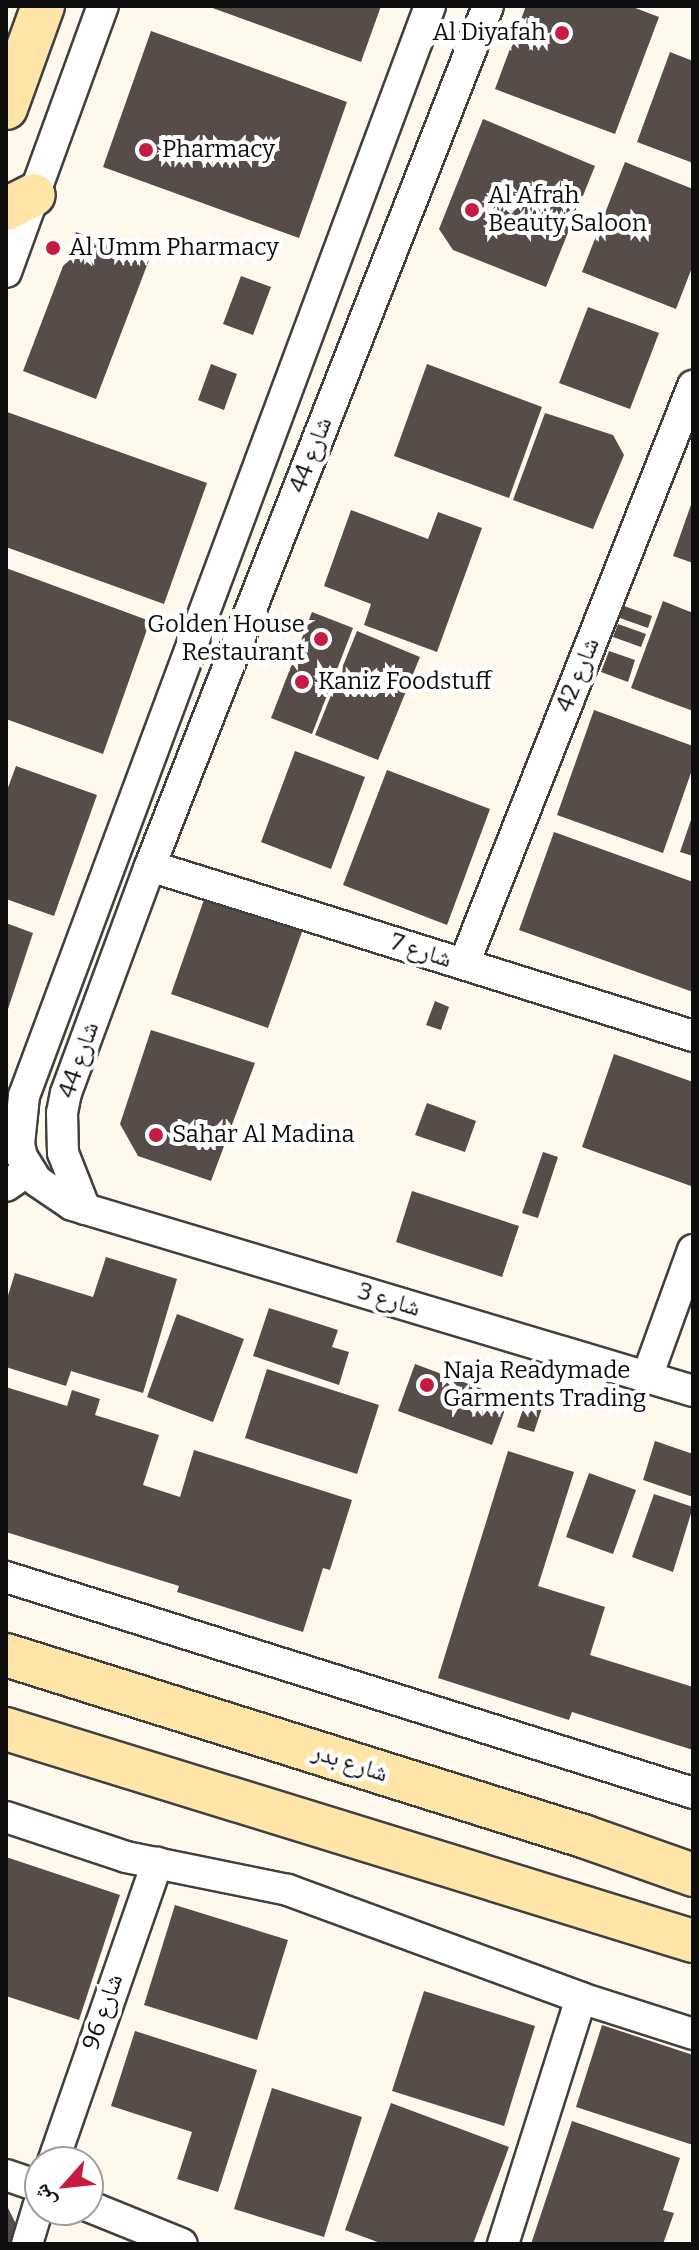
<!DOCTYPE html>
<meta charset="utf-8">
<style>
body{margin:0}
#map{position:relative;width:699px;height:2250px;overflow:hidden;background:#fff8ed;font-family:Bitter,"Noto Naskh Arabic",serif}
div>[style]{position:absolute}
.building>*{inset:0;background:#564c49}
.roads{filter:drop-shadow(2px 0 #404040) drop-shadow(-2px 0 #404040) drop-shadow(0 2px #404040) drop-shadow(0 -2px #404040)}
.street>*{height:30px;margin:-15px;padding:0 15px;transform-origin:15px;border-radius:15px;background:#fff}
.secondary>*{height:42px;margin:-21px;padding:0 21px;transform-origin:21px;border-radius:21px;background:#ffe6a8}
.dots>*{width:22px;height:22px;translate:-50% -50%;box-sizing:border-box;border:4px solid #fff;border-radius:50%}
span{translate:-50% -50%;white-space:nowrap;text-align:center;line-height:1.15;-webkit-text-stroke:8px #fff;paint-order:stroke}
.poi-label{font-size:24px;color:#0d0d0d}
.right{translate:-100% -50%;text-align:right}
.left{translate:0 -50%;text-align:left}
.street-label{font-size:24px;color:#0d0d0d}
.frame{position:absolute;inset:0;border:8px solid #0d0d0d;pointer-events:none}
.north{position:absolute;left:24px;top:2146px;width:80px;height:80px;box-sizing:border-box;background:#fff;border:2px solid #9e9e9e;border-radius:50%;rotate:243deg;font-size:22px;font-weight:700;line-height:32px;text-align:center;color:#0d0d0d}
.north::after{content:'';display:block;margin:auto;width:28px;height:36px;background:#c61c42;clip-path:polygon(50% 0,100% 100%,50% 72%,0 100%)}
</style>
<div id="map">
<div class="building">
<div style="clip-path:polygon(207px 6px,381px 6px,361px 62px)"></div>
<div style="clip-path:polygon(526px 6px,630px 6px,659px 17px,615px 134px,495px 89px)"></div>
<div style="clip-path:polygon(151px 31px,347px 102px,299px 238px,103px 167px)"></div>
<div style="clip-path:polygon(670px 52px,693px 61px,693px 163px,637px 142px)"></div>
<div style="clip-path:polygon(483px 119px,595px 166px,546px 287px,453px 250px,439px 229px)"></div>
<div style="clip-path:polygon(625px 162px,693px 189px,693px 265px,676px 309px,582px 272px)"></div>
<div style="clip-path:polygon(76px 232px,149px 260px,96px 399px,23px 371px)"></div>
<div style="clip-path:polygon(241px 276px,271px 287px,253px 335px,223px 324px)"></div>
<div style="clip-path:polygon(588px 307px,659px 333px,630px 409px,559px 383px)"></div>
<div style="clip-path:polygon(211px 364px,237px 374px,224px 410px,198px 400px)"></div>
<div style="clip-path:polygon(427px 364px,542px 407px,509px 498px,394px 456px)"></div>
<div style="clip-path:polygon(7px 412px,207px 483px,164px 604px,6px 547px)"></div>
<div style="clip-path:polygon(545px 413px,613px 435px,624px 455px,593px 529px,513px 500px)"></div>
<div style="clip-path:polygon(693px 499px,693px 563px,673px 556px)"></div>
<div style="clip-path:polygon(351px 510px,428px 539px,438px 512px,482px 528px,437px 652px,364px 625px,371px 604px,324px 586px)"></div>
<div style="clip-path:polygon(6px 568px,150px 621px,103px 754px,6px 719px)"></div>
<div style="clip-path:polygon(663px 601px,693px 613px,693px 711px,631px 688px)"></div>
<div style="clip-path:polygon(624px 606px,652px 616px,648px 628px,620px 618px)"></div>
<div style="clip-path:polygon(312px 612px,353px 628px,312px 734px,271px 718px)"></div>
<div style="clip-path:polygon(618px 624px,646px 634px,641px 647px,613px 637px)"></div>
<div style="clip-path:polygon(357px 631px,420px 657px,378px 760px,315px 735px)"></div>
<div style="clip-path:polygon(609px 651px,635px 660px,628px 682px,601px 672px)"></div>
<div style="clip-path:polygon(594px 710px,693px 746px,693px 767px,663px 853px,557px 815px)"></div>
<div style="clip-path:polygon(295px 751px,365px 777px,331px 869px,261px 842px)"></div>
<div style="clip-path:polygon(16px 766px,97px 795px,54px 916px,6px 899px,6px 793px)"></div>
<div style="clip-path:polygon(387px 770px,490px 809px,447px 925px,343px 885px)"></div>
<div style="clip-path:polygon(693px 814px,693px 856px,680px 852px)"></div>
<div style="clip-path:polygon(554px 832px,693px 882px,693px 992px,519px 930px)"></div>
<div style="clip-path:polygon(206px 894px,303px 929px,268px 1028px,171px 994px)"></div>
<div style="clip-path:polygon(6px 923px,33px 933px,7px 1012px,6px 1011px)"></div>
<div style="clip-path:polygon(435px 1001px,449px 1007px,441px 1030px,426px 1025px)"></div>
<div style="clip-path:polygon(151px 1030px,255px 1063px,211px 1181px,138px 1156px,120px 1124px)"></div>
<div style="clip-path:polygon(614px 1054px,693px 1082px,691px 1186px,582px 1147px)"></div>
<div style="clip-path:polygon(427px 1103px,476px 1121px,465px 1152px,415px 1135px)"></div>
<div style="clip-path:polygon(543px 1152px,558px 1157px,538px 1218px,522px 1213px)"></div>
<div style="clip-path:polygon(412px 1191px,519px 1226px,502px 1277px,396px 1242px)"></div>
<div style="clip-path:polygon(106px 1257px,177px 1279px,143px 1393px,71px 1371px,66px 1386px,6px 1367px,6px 1302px,15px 1273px,93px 1297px)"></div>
<div style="clip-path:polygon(269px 1308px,338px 1330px,332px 1347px,349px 1352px,339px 1385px,253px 1356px)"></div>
<div style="clip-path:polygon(177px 1314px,244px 1339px,213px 1422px,147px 1397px)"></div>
<div style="clip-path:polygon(415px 1364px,509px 1399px,492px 1445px,398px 1411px)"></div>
<div style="clip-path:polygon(267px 1369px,379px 1405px,357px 1474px,245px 1438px)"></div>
<div style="clip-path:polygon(6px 1387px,67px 1406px,72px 1390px,100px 1399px,95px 1415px,159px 1435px,143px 1485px,180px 1497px,194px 1450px,352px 1500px,330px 1570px,323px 1568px,303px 1632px,177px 1592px,179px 1586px,6px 1532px)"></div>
<div style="clip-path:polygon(529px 1391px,546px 1396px,534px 1432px,517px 1427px)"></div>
<div style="clip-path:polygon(655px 1441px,693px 1454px,693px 1497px,643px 1480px)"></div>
<div style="clip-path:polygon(508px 1451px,574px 1472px,538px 1586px,605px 1607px,590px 1655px,693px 1687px,693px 1750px,572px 1712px,569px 1720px,438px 1678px)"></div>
<div style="clip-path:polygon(589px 1473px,636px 1490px,613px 1554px,566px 1537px)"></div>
<div style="clip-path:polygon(654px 1494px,693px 1507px,673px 1572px,632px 1557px)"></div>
<div style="clip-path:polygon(6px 1857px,120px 1895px,79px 2020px,6px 1996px)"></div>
<div style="clip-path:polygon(175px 1905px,288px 1940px,257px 2040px,144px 2005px)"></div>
<div style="clip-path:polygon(424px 1991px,535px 2026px,504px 2126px,392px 2091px)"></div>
<div style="clip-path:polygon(602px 2025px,693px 2055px,693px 2145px,576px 2107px)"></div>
<div style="clip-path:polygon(135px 2031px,257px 2070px,218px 2192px,177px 2179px,192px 2132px,111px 2106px)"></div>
<div style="clip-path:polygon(272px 2088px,362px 2117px,324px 2237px,234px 2209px)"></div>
<div style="clip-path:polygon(391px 2103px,509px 2147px,473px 2244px,383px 2244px,345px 2230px)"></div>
<div style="clip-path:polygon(572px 2121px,680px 2158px,663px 2210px,674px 2213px,663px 2244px,531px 2244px)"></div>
<div style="clip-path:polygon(6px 2204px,25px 2242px,24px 2244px,6px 2244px)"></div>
</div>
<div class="roads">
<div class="street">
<div style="left:430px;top:6px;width:1163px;rotate:110.43deg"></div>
<div style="left:24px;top:1096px;width:48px;rotate:95.9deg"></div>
<div style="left:19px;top:1144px;width:13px;rotate:77deg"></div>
<div style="left:22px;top:1157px;width:28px;rotate:58deg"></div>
<div style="left:37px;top:1181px;width:42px;rotate:34.4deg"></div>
<div style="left:72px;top:1205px;width:648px;rotate:16.67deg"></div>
<div style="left:6px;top:272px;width:283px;rotate:-70deg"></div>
<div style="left:150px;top:866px;width:569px;rotate:17.38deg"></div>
<div style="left:464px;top:964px;width:622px;rotate:-68.39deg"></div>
<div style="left:6px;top:1186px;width:28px;rotate:-35deg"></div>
<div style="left:85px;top:1209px;width:60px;rotate:-111.4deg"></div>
<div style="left:63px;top:1153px;width:40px;rotate:-91.4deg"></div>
<div style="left:62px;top:1113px;width:20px;rotate:-79deg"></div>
<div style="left:66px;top:1093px;width:242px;rotate:-69.7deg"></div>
<div style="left:150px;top:866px;width:924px;rotate:-68.54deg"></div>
<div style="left:647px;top:1377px;width:135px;rotate:-70.1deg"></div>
<div style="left:6px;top:1577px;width:720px;rotate:17.45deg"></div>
<div style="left:6px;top:1817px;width:126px;rotate:18.4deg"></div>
<div style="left:126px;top:1857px;width:165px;rotate:11.5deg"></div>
<div style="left:288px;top:1890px;width:312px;rotate:20.2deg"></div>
<div style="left:581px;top:1998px;width:118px;rotate:17.8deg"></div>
<div style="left:53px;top:2162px;width:317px;rotate:-70.8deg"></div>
<div style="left:6px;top:2175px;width:36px;rotate:19deg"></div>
<div style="left:88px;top:2206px;width:101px;rotate:22deg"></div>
<div style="left:27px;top:2244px;width:45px;rotate:-73.2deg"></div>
<div style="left:503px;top:2244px;width:258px;rotate:-72.4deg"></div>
</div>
<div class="secondary">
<div style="left:6px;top:108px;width:109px;rotate:-70.1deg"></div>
<div style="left:6px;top:209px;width:31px;rotate:-27deg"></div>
<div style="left:6px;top:1655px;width:605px;rotate:17.42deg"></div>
<div style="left:583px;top:1836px;width:117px;rotate:19.5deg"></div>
<div style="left:6px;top:1729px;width:719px;rotate:17.15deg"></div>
</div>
</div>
<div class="dots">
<div style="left:562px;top:33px;background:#c61c42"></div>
<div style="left:146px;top:150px;background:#c61c42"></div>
<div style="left:472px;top:210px;background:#c61c42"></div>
<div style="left:53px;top:248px;background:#c61c42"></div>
<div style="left:321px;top:639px;background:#c61c42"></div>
<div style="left:302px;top:682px;background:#c61c42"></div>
<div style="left:156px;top:1135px;background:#c61c42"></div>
<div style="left:427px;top:1385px;background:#c61c42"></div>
</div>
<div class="poi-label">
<span class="right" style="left:546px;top:33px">Al Diyafah</span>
<span class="left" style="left:162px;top:150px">Pharmacy</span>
<span class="left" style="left:488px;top:210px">Al Afrah<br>Beauty Saloon</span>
<span class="left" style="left:69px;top:248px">Al Umm Pharmacy</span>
<span class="right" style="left:305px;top:639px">Golden House<br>Restaurant</span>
<span class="left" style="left:318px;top:682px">Kaniz Foodstuff</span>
<span class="left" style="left:172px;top:1135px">Sahar Al Madina</span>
<span class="left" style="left:443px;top:1385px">Naja Readymade<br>Garments Trading</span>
</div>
<div class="street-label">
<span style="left:311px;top:455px;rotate:-69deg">شارع 44</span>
<span style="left:578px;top:675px;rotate:-68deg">شارع 42</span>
<span style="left:421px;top:951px;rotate:18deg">شارع 7</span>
<span style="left:79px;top:1060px;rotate:-71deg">شارع 44</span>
<span style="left:389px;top:1300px;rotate:17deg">شارع 3</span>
<span style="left:350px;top:1763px;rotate:18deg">شارع بدر</span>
<span style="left:103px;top:2012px;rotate:-71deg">شارع 96</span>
</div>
<div class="frame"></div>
<div class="north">ش</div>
</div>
